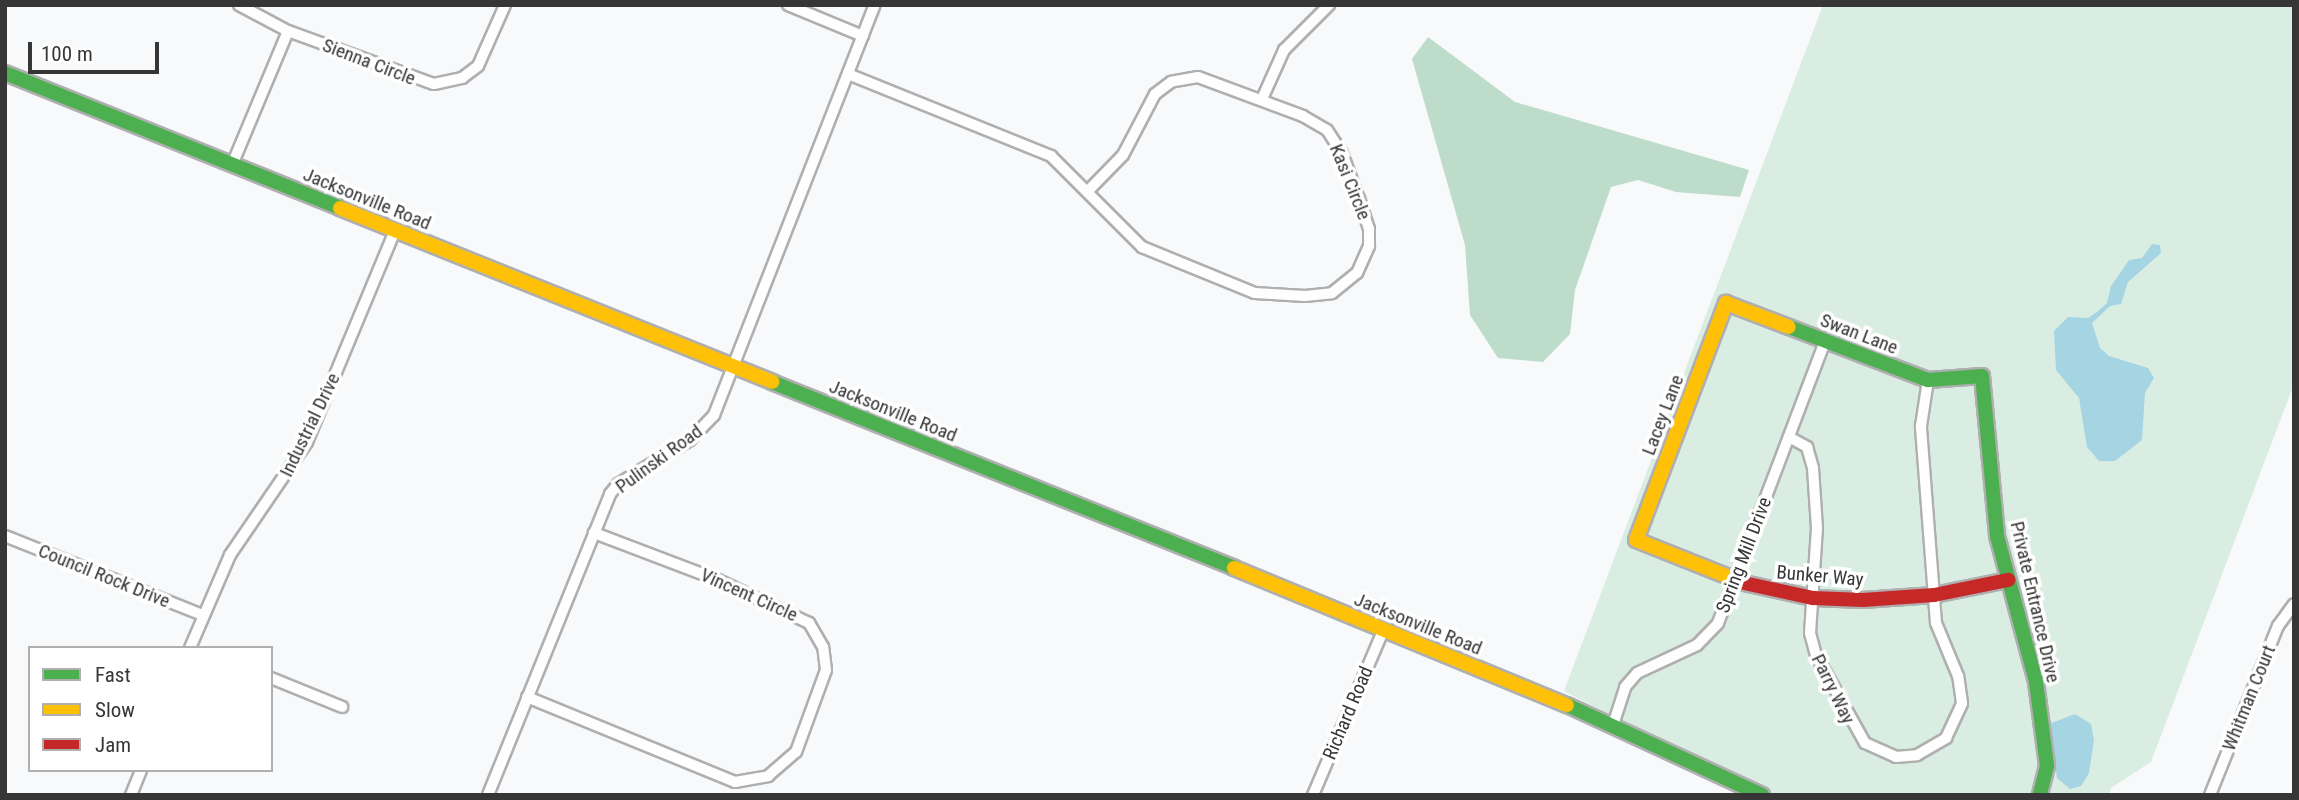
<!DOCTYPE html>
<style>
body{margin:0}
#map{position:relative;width:2299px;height:800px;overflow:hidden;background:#f8f9fa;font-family:"Roboto Condensed",sans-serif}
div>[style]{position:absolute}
.green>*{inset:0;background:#daede2}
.forest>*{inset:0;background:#bddcca}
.water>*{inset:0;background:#a5d4e3}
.roads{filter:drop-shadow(2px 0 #afafb0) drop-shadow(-2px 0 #afafb0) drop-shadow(0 2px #afafb0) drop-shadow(0 -2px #afafb0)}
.street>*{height:10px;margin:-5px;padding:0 5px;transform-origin:5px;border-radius:5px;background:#fefefe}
.fast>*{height:14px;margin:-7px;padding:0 7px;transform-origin:7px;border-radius:7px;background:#4caf50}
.slow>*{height:14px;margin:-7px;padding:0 7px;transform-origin:7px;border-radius:7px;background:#ffc107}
.jam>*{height:14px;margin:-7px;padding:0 7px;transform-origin:7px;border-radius:7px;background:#c62828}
span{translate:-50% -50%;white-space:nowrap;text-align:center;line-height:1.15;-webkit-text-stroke:7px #fff;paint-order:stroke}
.street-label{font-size:19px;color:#363637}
.frame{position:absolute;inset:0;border:7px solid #363637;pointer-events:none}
.legend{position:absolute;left:28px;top:646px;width:245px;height:126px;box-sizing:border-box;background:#fff;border:2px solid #afafaf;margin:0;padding:9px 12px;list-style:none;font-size:21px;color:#363637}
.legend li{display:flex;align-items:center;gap:14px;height:35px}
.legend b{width:35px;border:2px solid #afafaf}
.scale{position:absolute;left:28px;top:42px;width:131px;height:32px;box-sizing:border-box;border:4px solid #363637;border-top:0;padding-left:9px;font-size:21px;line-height:24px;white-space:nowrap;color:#363637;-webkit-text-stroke:5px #fff;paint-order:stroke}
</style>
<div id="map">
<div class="green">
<div style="clip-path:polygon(1823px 5px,2294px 5px,2294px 384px,2151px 762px,2111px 788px,2109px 795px,1764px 795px,1564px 691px)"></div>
</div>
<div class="forest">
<div style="clip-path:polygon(1428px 37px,1515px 102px,1749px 170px,1740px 197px,1676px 192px,1638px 180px,1611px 187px,1575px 290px,1570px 334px,1543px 362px,1498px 358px,1470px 315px,1465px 245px,1412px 59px)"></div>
</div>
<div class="water">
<div style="clip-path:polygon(2152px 244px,2160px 245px,2161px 253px,2128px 282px,2121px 304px,2110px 306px,2092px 323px,2100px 348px,2109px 356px,2148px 368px,2154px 378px,2145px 393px,2142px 440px,2115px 461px,2099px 461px,2087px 447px,2079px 398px,2056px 370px,2054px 331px,2068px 317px,2088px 318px,2097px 312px,2107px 303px,2111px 286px,2129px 260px,2142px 258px)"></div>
<div style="clip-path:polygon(2075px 714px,2091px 724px,2094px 740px,2089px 773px,2081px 786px,2070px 789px,2057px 778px,2049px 724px)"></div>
</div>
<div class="roads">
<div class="street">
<div style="left:239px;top:5px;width:55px;rotate:28deg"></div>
<div style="left:288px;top:31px;width:155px;rotate:20deg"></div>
<div style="left:434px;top:84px;width:29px;rotate:-12deg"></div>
<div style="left:462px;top:78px;width:20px;rotate:-37deg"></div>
<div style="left:478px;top:66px;width:67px;rotate:-66.1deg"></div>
<div style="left:788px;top:5px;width:81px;rotate:22.5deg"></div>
<div style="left:848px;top:74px;width:219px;rotate:22deg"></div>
<div style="left:1051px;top:156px;width:129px;rotate:45deg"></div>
<div style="left:1142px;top:247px;width:122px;rotate:22.2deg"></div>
<div style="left:1255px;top:293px;width:50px;rotate:3.4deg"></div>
<div style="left:1305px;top:296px;width:27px;rotate:-6deg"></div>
<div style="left:1332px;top:293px;width:32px;rotate:-39deg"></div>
<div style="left:1357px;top:273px;width:30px;rotate:-66deg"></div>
<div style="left:1369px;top:246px;width:17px;rotate:-90deg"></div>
<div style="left:1369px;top:229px;width:32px;rotate:-108deg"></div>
<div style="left:1359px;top:199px;width:49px;rotate:-110.3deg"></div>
<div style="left:1342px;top:153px;width:27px;rotate:-123deg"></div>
<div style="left:1327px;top:130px;width:28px;rotate:-150deg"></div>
<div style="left:1303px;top:116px;width:112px;rotate:-159.6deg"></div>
<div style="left:1198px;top:77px;width:27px;rotate:170deg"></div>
<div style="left:1171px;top:82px;width:20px;rotate:143deg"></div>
<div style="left:1155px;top:94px;width:69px;rotate:117.7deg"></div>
<div style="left:1123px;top:155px;width:50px;rotate:134.2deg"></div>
<div style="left:1262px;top:99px;width:54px;rotate:-65.8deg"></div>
<div style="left:1284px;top:50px;width:64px;rotate:-45deg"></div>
<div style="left:232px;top:165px;width:145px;rotate:-67.3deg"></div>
<div style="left:1789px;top:437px;width:21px;rotate:29deg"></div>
<div style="left:1807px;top:447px;width:22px;rotate:74deg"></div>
<div style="left:1813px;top:468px;width:60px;rotate:86.2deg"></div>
<div style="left:1817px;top:528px;width:105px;rotate:93.8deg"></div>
<div style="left:1810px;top:633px;width:23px;rotate:75deg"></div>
<div style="left:1816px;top:655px;width:101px;rotate:60.9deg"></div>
<div style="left:1865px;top:743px;width:34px;rotate:24deg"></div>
<div style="left:1896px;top:757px;width:21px;rotate:-5deg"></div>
<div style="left:1917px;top:755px;width:34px;rotate:-30deg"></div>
<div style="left:1946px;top:738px;width:38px;rotate:-65deg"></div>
<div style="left:1962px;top:703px;width:27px;rotate:-98deg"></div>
<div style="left:1958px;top:676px;width:57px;rotate:-112.5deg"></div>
<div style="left:1936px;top:623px;width:198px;rotate:-94.4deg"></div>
<div style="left:1921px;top:426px;width:47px;rotate:-81.3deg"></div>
<div style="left:5px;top:536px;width:213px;rotate:21.8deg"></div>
<div style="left:190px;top:648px;width:101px;rotate:-66.7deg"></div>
<div style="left:230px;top:555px;width:137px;rotate:-55.7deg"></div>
<div style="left:307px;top:442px;width:229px;rotate:-67.4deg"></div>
<div style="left:271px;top:678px;width:77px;rotate:22.2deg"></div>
<div style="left:527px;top:697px;width:225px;rotate:22.2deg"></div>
<div style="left:735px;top:782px;width:34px;rotate:-10deg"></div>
<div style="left:768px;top:776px;width:37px;rotate:-41deg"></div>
<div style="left:796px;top:752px;width:87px;rotate:-69.9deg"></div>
<div style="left:826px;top:670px;width:23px;rotate:-97deg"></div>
<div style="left:823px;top:647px;width:28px;rotate:-120deg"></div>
<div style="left:809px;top:623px;width:101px;rotate:-154.7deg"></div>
<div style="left:718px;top:580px;width:133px;rotate:-159.2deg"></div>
<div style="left:1613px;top:725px;width:40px;rotate:-72deg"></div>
<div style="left:1625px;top:687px;width:18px;rotate:-49deg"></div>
<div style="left:1637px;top:673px;width:66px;rotate:-25deg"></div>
<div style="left:1697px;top:645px;width:30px;rotate:-46deg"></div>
<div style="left:1718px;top:623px;width:301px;rotate:-69.2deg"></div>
<div style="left:131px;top:795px;width:27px;rotate:-68deg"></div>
<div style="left:488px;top:795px;width:325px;rotate:-67.9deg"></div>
<div style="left:610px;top:494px;width:13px;rotate:-51deg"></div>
<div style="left:618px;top:484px;width:84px;rotate:-31.4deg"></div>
<div style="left:690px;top:440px;width:35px;rotate:-46deg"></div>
<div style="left:714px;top:415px;width:440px;rotate:-68.6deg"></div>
<div style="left:1313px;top:795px;width:178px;rotate:-66.9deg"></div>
<div style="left:2210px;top:795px;width:182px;rotate:-68.1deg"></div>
<div style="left:2278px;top:626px;width:27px;rotate:-54deg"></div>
</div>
<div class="fast">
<div style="left:5px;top:73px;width:361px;rotate:21.9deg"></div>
<div style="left:1789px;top:327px;width:149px;rotate:20.9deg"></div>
<div style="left:1928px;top:380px;width:54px;rotate:-4.2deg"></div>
<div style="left:1982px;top:376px;width:161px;rotate:84.6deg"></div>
<div style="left:1997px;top:536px;width:151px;rotate:75deg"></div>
<div style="left:2036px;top:682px;width:85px;rotate:82.5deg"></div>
<div style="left:2047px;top:766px;width:30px;rotate:104deg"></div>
<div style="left:772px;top:382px;width:498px;rotate:21.9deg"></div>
<div style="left:1567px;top:705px;width:215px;rotate:24.8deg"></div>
</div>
<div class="slow">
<div style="left:340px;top:208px;width:466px;rotate:21.9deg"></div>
<div style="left:1234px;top:568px;width:360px;rotate:22.4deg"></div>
<div style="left:1744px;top:583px;width:116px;rotate:-158.3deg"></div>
<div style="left:1636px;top:540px;width:254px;rotate:-69.2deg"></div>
<div style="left:1726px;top:303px;width:67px;rotate:20.9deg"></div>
</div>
<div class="jam">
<div style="left:1744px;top:583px;width:71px;rotate:12.3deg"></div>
<div style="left:1813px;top:598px;width:50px;rotate:2.3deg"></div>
<div style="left:1863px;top:600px;width:71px;rotate:-4deg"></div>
<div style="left:1934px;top:595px;width:76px;rotate:-11.5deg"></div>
</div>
</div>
<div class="street-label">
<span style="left:369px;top:62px;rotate:21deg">Sienna Circle</span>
<span style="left:1350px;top:182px;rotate:68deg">Kasi Circle</span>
<span style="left:367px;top:199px;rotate:22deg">Jacksonville Road</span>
<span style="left:1859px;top:334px;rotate:21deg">Swan Lane</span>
<span style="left:893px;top:411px;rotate:22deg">Jacksonville Road</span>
<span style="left:1663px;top:415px;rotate:-69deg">Lacey Lane</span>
<span style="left:310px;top:425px;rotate:-64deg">Industrial Drive</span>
<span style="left:659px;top:459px;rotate:-36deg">Pulinski Road</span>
<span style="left:1744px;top:555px;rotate:-69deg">Spring Mill Drive</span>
<span style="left:104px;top:576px;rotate:22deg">Council Rock Drive</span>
<span style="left:1820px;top:576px;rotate:5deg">Bunker Way</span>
<span style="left:749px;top:595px;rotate:24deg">Vincent Circle</span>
<span style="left:2035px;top:602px;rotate:77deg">Private Entrance Drive</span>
<span style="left:1418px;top:624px;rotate:22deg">Jacksonville Road</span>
<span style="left:1833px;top:689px;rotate:64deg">Parry Way</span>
<span style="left:2249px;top:698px;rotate:-68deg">Whitman Court</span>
<span style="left:1348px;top:713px;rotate:-67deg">Richard Road</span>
</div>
<div class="frame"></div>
<ul class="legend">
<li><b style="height:9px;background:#4caf50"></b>Fast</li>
<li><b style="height:9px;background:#ffc107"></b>Slow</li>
<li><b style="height:9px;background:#c62828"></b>Jam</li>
</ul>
<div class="scale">100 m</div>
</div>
